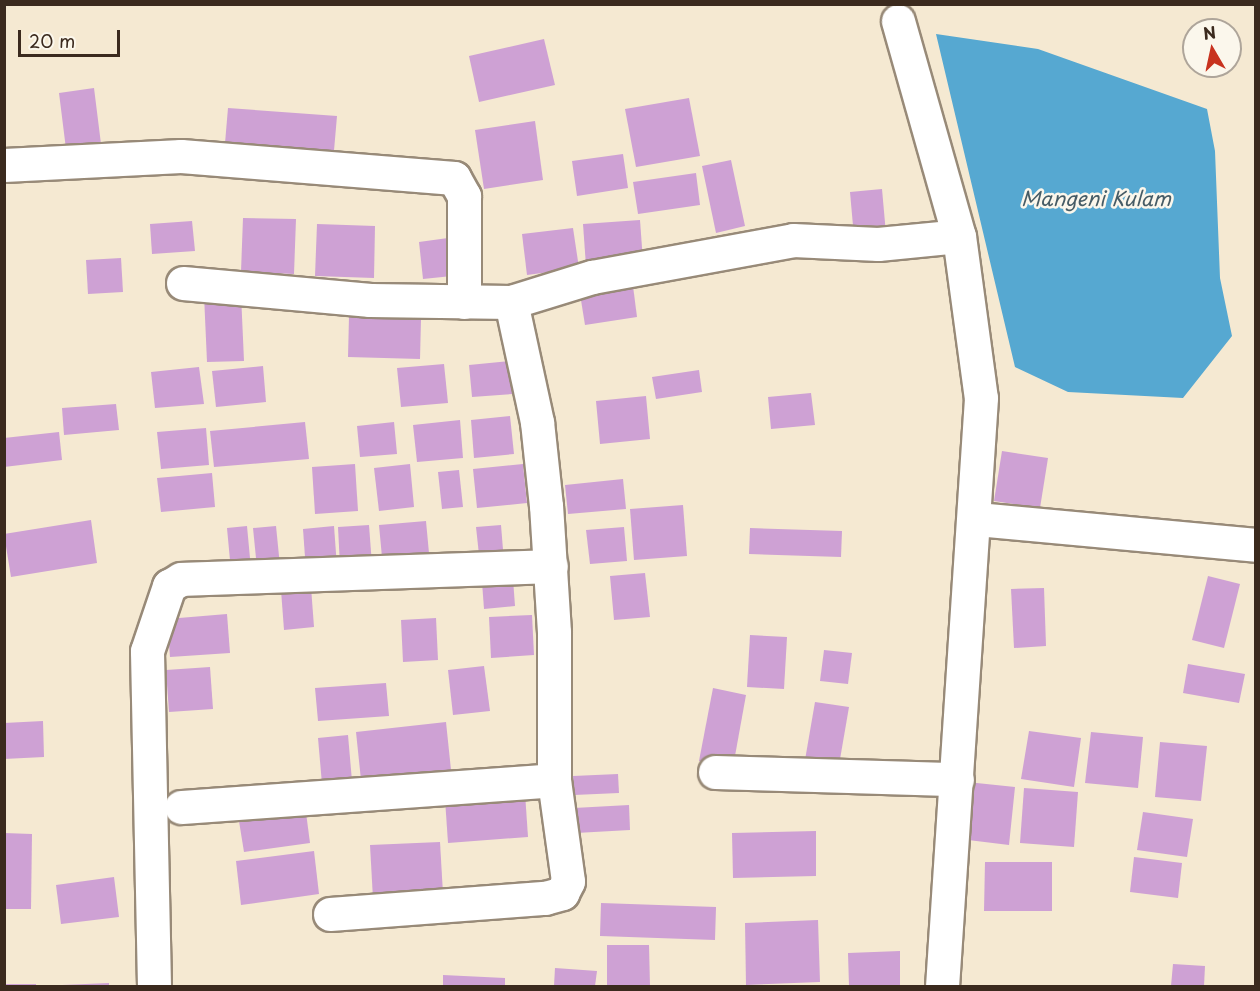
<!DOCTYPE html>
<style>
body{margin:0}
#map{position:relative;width:1260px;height:991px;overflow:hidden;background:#f5e9d2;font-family:"Playpen Sans",sans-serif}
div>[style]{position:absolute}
.water>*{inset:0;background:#56a8d1}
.building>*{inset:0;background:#cea1d4}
.roads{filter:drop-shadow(2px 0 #988a78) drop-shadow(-2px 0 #988a78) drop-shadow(0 2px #988a78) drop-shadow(0 -2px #988a78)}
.minor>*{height:33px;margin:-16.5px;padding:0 16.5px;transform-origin:16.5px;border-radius:16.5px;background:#fff}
span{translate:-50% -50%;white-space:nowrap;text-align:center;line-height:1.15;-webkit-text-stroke:5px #fbf7ec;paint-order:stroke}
.water-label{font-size:20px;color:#465c66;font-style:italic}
.frame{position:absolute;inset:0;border:6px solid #3b2a1e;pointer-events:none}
.north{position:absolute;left:1182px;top:18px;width:60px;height:60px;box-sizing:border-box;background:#fbf7ec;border:2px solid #aea59a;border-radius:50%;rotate:351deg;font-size:16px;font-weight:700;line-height:24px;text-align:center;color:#3b2a1e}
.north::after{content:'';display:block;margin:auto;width:21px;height:27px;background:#c8321e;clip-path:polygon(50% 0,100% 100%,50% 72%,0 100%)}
.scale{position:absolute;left:18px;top:30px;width:102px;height:27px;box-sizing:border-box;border:3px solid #3b2a1e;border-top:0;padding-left:8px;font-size:18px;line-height:21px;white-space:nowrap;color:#3b2a1e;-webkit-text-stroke:4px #fbf7ec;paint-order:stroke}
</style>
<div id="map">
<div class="water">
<div style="clip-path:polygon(936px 34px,1038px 49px,1207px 109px,1215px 151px,1220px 278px,1232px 336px,1183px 398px,1068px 392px,1015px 367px)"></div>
</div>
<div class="building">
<div style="clip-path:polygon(544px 39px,555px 85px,479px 102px,469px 56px)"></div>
<div style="clip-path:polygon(94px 88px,101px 144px,66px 149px,59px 93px)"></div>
<div style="clip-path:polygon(689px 98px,700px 156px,636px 167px,625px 109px)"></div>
<div style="clip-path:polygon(228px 108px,337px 116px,333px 162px,224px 155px)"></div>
<div style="clip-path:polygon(535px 121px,543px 180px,484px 189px,475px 130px)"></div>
<div style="clip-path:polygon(623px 154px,628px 188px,577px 196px,572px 161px)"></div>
<div style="clip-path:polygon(731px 160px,745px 226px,716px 233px,702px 166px)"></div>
<div style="clip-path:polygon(696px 173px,700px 205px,638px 214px,633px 182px)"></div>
<div style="clip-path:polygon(882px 189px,886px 234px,854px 237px,850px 192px)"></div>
<div style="clip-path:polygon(243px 218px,296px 219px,294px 274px,241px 272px)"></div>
<div style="clip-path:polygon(640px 220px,643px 261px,586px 266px,583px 224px)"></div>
<div style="clip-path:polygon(192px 221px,195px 251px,152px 254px,150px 224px)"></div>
<div style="clip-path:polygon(317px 224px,375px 226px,374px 278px,315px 276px)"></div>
<div style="clip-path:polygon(573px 228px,579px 268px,527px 275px,522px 234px)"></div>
<div style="clip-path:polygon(448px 238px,452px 276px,423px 279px,419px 242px)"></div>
<div style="clip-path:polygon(121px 258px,123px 292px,88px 294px,86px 260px)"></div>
<div style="clip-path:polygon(633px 286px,637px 317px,585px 325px,580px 294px)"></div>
<div style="clip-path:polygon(241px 294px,244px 361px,207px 362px,204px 295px)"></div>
<div style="clip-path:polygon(349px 317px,421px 319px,420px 359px,348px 357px)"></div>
<div style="clip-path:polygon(510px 361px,513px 394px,472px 397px,469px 365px)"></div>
<div style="clip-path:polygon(444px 364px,448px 403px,401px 407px,397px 368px)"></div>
<div style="clip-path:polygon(263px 366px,266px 402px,216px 407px,212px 371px)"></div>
<div style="clip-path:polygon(199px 367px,204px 404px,155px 408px,151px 372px)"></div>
<div style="clip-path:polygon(699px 370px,702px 392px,656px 399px,652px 377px)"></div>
<div style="clip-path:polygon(811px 393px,815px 425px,771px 429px,768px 397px)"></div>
<div style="clip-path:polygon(646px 396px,650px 439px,600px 444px,596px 401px)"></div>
<div style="clip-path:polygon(116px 404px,119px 430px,64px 435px,62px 408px)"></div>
<div style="clip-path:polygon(510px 416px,514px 454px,474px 458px,471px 420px)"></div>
<div style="clip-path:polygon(460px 420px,463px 458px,417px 462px,413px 425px)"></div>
<div style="clip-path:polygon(305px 422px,309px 459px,214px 467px,210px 431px)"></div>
<div style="clip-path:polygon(394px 422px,397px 454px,360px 457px,357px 426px)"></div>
<div style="clip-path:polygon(206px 428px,209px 465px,161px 469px,157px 432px)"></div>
<div style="clip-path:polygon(59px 432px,62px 460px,4px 467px,4px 438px)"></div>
<div style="clip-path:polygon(1002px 451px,1048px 458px,1040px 508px,994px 501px)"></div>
<div style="clip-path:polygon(355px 464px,358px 511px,315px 514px,312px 467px)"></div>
<div style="clip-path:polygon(410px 464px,414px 507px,379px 511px,374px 468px)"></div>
<div style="clip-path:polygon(523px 464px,527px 503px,477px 508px,473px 469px)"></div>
<div style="clip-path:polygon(459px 470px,463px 507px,442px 509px,438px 472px)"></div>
<div style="clip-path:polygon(212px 473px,215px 507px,161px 512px,157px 478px)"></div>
<div style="clip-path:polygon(623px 479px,626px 509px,568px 514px,565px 485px)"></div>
<div style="clip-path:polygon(683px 505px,687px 556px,634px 560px,630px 509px)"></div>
<div style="clip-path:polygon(91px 520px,97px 563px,11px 577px,4px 534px)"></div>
<div style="clip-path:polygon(426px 521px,430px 564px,383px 568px,379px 525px)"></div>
<div style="clip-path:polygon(369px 525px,372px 565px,340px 566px,338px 527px)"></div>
<div style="clip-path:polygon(501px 525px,504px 562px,480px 564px,476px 527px)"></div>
<div style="clip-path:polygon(247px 526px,251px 569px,231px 571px,227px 528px)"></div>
<div style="clip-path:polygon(276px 526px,280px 566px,257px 568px,253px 528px)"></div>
<div style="clip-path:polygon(334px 526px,337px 567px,306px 571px,303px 529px)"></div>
<div style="clip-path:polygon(624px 527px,627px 561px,590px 564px,586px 530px)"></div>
<div style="clip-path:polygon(750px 528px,842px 531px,841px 557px,749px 554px)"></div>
<div style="clip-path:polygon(645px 573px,650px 617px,614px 620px,610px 576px)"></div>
<div style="clip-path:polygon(1208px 576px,1240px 584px,1224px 648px,1192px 640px)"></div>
<div style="clip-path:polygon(513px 579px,515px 606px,484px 609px,482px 582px)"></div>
<div style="clip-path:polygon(311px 587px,314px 627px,284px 630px,281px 590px)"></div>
<div style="clip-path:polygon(1044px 588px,1046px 646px,1014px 648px,1011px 589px)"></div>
<div style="clip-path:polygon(227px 614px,230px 653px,170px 657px,167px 619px)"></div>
<div style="clip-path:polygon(532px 615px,534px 655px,491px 658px,489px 617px)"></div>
<div style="clip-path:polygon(436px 618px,438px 660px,403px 662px,401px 620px)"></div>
<div style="clip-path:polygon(750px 635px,787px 637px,784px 689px,747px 687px)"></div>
<div style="clip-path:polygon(824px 650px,852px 653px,848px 684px,820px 681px)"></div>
<div style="clip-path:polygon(1188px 664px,1245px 674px,1239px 703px,1183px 693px)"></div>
<div style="clip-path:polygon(484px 666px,490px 711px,453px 715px,448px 670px)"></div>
<div style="clip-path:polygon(210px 667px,213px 709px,169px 712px,166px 670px)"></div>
<div style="clip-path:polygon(386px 683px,389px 716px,318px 721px,315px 688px)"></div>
<div style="clip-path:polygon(713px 688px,746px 695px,733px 767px,699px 761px)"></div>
<div style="clip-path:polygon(815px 702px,849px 707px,839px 765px,805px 760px)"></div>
<div style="clip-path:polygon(43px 721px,44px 757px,4px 759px,4px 723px)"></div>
<div style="clip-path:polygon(446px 722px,451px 770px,361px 780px,356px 732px)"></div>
<div style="clip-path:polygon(1029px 731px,1081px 738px,1074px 787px,1021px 779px)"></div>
<div style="clip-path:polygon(1091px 732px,1143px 737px,1138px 788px,1085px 783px)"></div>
<div style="clip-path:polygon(348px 735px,352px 781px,322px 784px,318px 738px)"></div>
<div style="clip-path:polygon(1160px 742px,1207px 746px,1201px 801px,1155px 797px)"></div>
<div style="clip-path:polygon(618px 774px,619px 793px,574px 795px,573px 776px)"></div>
<div style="clip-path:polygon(967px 782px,1015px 787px,1009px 845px,960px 839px)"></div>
<div style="clip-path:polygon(1024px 788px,1078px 792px,1074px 847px,1020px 843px)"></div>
<div style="clip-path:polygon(525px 793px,528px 837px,448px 843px,445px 799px)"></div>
<div style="clip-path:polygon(305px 805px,310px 843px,244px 852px,238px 815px)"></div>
<div style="clip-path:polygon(629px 805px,630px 830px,576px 833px,574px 808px)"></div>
<div style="clip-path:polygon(1143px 812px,1193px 819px,1187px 857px,1137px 850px)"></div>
<div style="clip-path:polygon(816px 831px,816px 876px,733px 878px,732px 833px)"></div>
<div style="clip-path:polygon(4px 833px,32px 834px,31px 909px,4px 909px)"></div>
<div style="clip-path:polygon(440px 842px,443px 894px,373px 899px,370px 845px)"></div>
<div style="clip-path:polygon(314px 851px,319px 894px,241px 905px,236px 861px)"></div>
<div style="clip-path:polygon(1134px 857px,1182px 863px,1178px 898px,1130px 892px)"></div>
<div style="clip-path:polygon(985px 862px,1052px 862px,1052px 911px,984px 911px)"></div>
<div style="clip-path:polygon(114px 877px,119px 917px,61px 924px,56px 885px)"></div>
<div style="clip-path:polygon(601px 903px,716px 907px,715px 940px,600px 936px)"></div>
<div style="clip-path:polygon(818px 920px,820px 982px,746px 985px,745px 923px)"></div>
<div style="clip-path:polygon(607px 945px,649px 945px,650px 986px,607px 986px)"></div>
<div style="clip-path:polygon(900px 951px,900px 986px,849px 986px,848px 953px)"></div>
<div style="clip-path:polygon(1173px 964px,1205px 966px,1204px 986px,1171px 986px)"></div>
<div style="clip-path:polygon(555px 968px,597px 971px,595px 986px,554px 986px)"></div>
<div style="clip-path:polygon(443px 975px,505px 978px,505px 986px,443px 986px)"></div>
<div style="clip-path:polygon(109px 983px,109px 986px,62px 986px,62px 985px)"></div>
<div style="clip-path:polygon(4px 984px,36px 984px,36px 986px,4px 986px)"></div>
</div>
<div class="roads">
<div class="minor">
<div style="left:898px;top:21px;width:223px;rotate:74.2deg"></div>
<div style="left:959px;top:236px;width:163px;rotate:82.3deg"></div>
<div style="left:981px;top:398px;width:589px;rotate:93.79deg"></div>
<div style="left:4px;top:165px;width:177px;rotate:-2.9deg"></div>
<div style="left:181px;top:156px;width:274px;rotate:4.6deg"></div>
<div style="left:454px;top:178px;width:21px;rotate:61deg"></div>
<div style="left:464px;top:196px;width:106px;rotate:90deg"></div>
<div style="left:183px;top:283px;width:188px;rotate:5.2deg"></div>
<div style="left:370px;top:300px;width:141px;rotate:0.8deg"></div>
<div style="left:511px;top:302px;width:85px;rotate:-17.2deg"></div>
<div style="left:592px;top:277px;width:204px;rotate:-10.4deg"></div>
<div style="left:793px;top:240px;width:85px;rotate:2.7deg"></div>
<div style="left:878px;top:244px;width:81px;rotate:-5.6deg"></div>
<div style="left:977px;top:519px;width:280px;rotate:5.3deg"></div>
<div style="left:715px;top:772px;width:242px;rotate:1.7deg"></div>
<div style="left:181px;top:807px;width:374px;rotate:-4.1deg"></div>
<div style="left:330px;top:914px;width:216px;rotate:-4.3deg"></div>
<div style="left:545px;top:898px;width:18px;rotate:-16deg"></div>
<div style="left:562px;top:893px;width:13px;rotate:-63deg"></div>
<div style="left:568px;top:881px;width:102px;rotate:-97.9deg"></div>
<div style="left:554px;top:780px;width:148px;rotate:-90deg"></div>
<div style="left:554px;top:632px;width:126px;rotate:-93.6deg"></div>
<div style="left:546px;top:506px;width:84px;rotate:-96.1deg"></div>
<div style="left:537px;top:422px;width:123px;rotate:-102.2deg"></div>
<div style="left:154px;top:986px;width:335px;rotate:-91.2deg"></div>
<div style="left:147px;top:651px;width:69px;rotate:-71.3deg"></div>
<div style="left:169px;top:586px;width:14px;rotate:-30deg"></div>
<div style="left:181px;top:579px;width:370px;rotate:-2deg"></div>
</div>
</div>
<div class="water-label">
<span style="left:1096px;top:198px">Mangeni Kulam</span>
</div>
<div class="frame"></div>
<div class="north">N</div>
<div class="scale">20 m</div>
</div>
